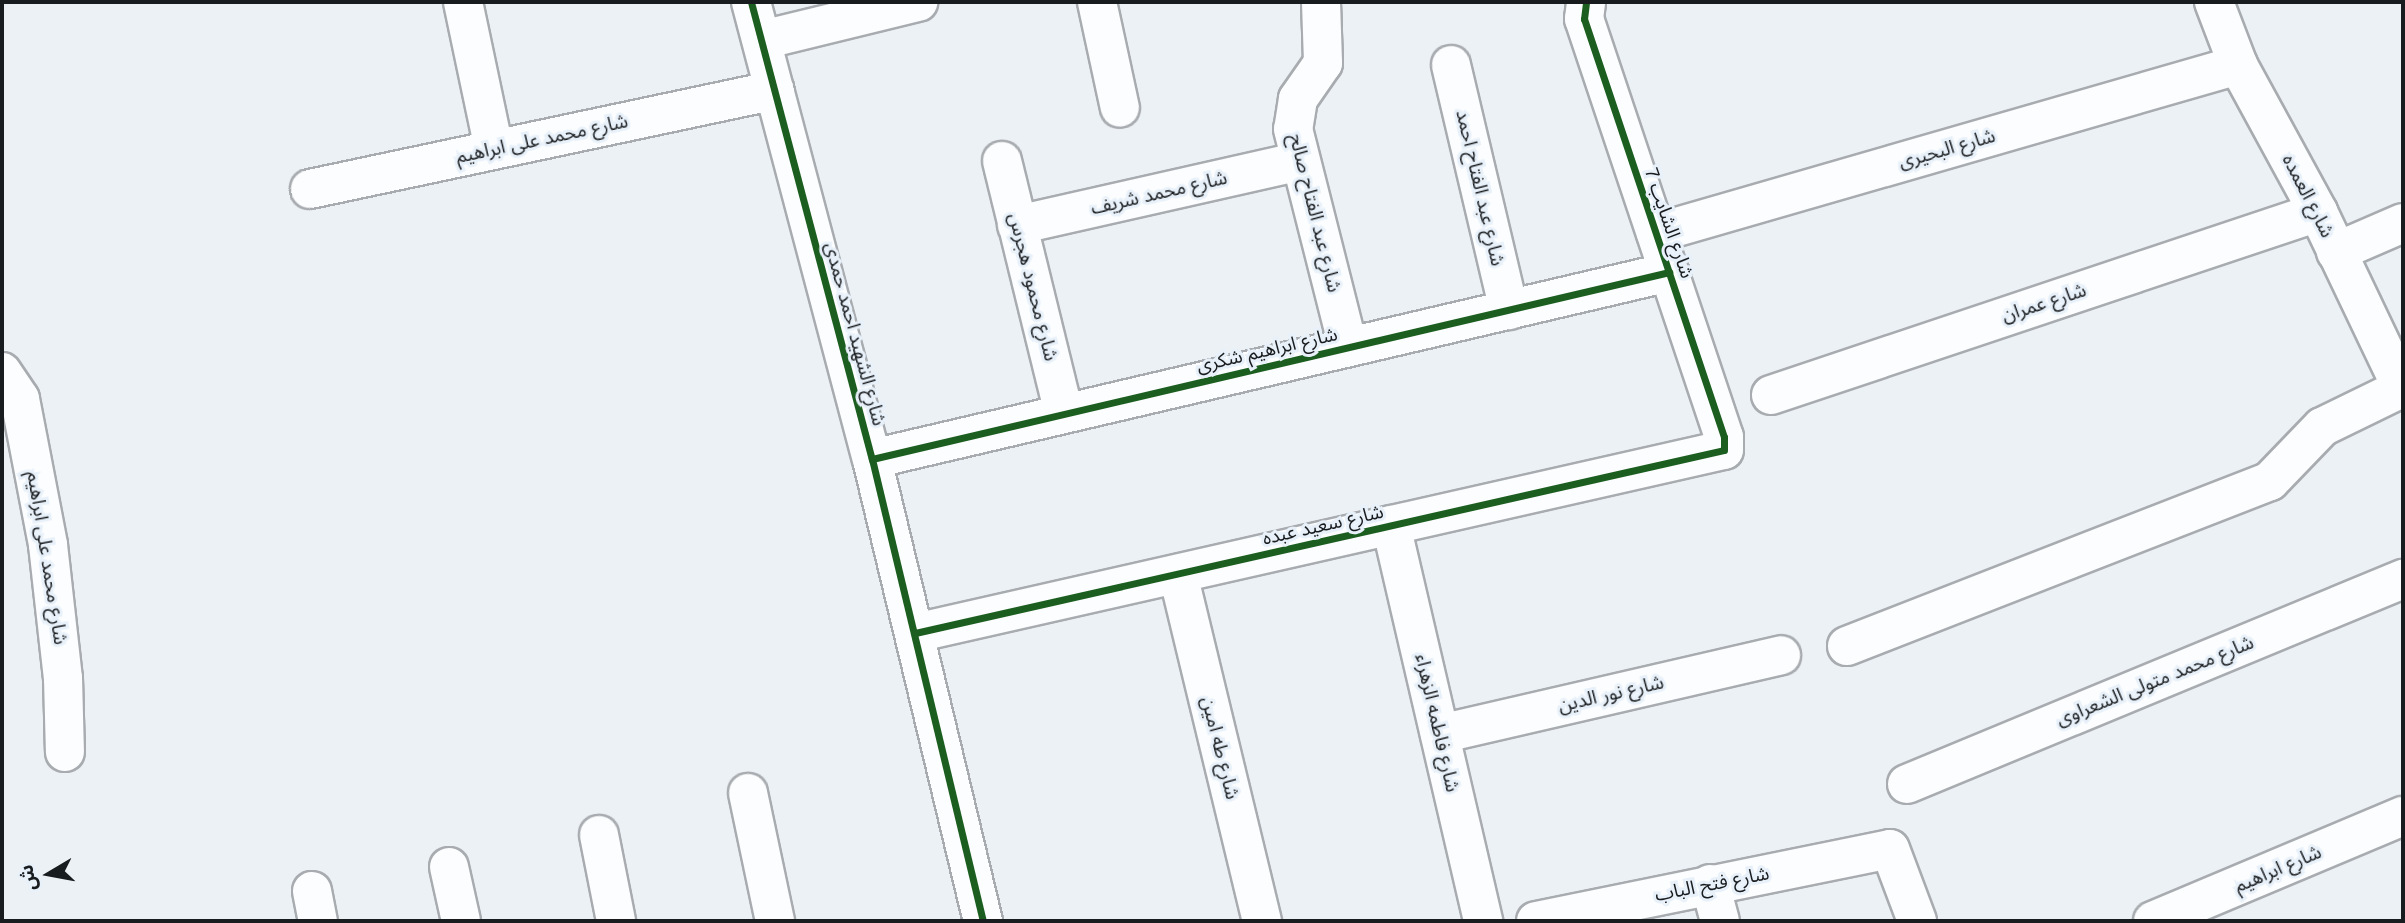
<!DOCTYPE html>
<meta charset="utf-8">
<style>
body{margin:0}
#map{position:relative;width:2405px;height:923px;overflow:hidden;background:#ecf1f6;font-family:Helvetica,"Noto Sans Arabic",sans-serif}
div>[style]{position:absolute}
.roads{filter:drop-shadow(2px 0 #a8acb0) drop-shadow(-2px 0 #a8acb0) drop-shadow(0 2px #a8acb0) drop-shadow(0 -2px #a8acb0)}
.minor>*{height:38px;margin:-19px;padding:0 19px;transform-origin:19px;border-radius:19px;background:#fcfdfe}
.cycleway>*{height:7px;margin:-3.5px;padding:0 3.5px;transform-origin:3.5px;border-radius:3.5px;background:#1b5e20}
span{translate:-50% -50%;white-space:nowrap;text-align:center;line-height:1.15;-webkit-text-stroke:6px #e8f1fa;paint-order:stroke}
.street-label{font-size:19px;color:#191c1f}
.frame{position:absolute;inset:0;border:4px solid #191c1f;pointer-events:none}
.north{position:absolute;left:14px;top:839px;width:70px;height:70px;-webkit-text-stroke:5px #e8f1fa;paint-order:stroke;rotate:260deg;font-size:19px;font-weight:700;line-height:28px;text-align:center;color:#191c1f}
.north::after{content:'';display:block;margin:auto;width:24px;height:32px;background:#191c1f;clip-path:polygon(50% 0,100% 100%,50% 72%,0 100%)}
</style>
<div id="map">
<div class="roads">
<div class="minor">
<div style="left:463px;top:2px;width:150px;rotate:78.1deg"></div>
<div style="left:751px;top:2px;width:473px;rotate:75.2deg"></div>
<div style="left:872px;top:459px;width:475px;rotate:76.5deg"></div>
<div style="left:1097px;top:2px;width:108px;rotate:77.8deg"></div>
<div style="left:1321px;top:2px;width:61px;rotate:88.1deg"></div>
<div style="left:1323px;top:63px;width:44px;rotate:124.8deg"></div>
<div style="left:1298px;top:99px;width:30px;rotate:99deg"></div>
<div style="left:1293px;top:129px;width:225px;rotate:75.8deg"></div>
<div style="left:2214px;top:2px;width:67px;rotate:69.1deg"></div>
<div style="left:2238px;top:65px;width:167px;rotate:61.4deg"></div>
<div style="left:2318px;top:212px;width:197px;rotate:64.5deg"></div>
<div style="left:762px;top:40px;width:161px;rotate:-13.7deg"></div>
<div style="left:1451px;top:65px;width:252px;rotate:76.7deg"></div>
<div style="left:1002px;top:161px;width:260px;rotate:76.2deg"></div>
<div style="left:310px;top:189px;width:475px;rotate:-12deg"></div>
<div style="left:1017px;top:225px;width:290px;rotate:-12.7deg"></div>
<div style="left:1656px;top:233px;width:606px;rotate:-16.1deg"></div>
<div style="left:2336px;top:252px;width:73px;rotate:-23.4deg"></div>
<div style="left:2px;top:372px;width:32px;rotate:56deg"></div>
<div style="left:20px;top:399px;width:149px;rotate:79.1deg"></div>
<div style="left:48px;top:545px;width:134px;rotate:83.6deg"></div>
<div style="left:63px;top:678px;width:74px;rotate:88.5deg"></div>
<div style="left:1771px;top:395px;width:577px;rotate:-18.5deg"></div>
<div style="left:872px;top:459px;width:819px;rotate:-13.2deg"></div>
<div style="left:1391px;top:525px;width:407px;rotate:76.9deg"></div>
<div style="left:1178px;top:574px;width:357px;rotate:76.4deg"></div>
<div style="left:915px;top:633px;width:829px;rotate:-12.75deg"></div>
<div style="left:1724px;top:450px;width:13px;rotate:-90deg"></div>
<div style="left:1724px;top:437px;width:441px;rotate:-108.5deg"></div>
<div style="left:1584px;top:19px;width:17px;rotate:-83deg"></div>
<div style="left:1847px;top:646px;width:454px;rotate:-21.3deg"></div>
<div style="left:2270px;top:481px;width:75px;rotate:-46.1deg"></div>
<div style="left:2322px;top:427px;width:89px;rotate:-26deg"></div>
<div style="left:1440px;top:734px;width:350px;rotate:-13deg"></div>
<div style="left:1907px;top:784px;width:537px;rotate:-22.46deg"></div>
<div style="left:748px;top:793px;width:131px;rotate:78.1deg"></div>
<div style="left:599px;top:835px;width:88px;rotate:78.8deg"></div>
<div style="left:449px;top:867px;width:55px;rotate:77.5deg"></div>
<div style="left:1710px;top:884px;width:38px;rotate:75deg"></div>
<div style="left:312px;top:891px;width:31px;rotate:79deg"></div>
<div style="left:1536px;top:921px;width:361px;rotate:-11.5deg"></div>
<div style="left:1890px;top:849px;width:77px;rotate:69.4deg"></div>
<div style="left:2153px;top:921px;width:271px;rotate:-22.8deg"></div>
</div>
</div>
<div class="cycleway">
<div style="left:751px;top:2px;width:473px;rotate:75.2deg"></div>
<div style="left:872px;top:459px;width:475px;rotate:76.5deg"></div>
<div style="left:872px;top:459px;width:819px;rotate:-13.2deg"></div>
<div style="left:915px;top:633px;width:829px;rotate:-12.75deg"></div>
<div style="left:1724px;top:450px;width:13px;rotate:-90deg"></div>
<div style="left:1724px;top:437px;width:441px;rotate:-108.5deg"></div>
<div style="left:1584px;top:19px;width:17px;rotate:-83deg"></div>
</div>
<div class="street-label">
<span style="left:542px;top:139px;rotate:-12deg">شارع محمد على ابراهيم</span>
<span style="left:1947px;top:149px;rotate:-16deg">شارع البحيرى</span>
<span style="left:1480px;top:188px;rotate:77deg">شارع عبد الفتاح احمد</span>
<span style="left:1159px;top:193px;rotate:-13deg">شارع محمد شريف</span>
<span style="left:2308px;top:196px;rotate:63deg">شارع العمده</span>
<span style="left:1315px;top:213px;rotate:76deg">شارع عبد الفتاح صالح</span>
<span style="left:1669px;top:223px;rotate:71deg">شارع الشايب 7</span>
<span style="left:1033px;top:287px;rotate:76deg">شارع محمود هجرس</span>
<span style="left:2044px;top:303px;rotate:-18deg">شارع عمران</span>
<span style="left:855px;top:334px;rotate:75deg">شارع الشهيد احمد حمدى</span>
<span style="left:1267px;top:350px;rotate:-13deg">شارع ابراهيم شكرى</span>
<span style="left:1323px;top:525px;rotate:-13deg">شارع سعيد عبده</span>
<span style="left:47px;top:558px;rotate:81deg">شارع محمد على ابراهيم</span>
<span style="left:2155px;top:681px;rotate:-22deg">شارع محمد متولى الشعراوى</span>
<span style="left:1611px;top:694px;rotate:-13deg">شارع نور الدين</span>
<span style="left:1437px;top:723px;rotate:77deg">شارع فاطمه الزهراء</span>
<span style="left:1220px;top:748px;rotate:76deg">شارع طه امين</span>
<span style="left:2278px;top:869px;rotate:-23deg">شارع ابراهيم</span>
<span style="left:1712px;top:884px;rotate:-11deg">شارع فتح الباب</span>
</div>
<div class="frame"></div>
<div class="north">ش</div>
</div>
